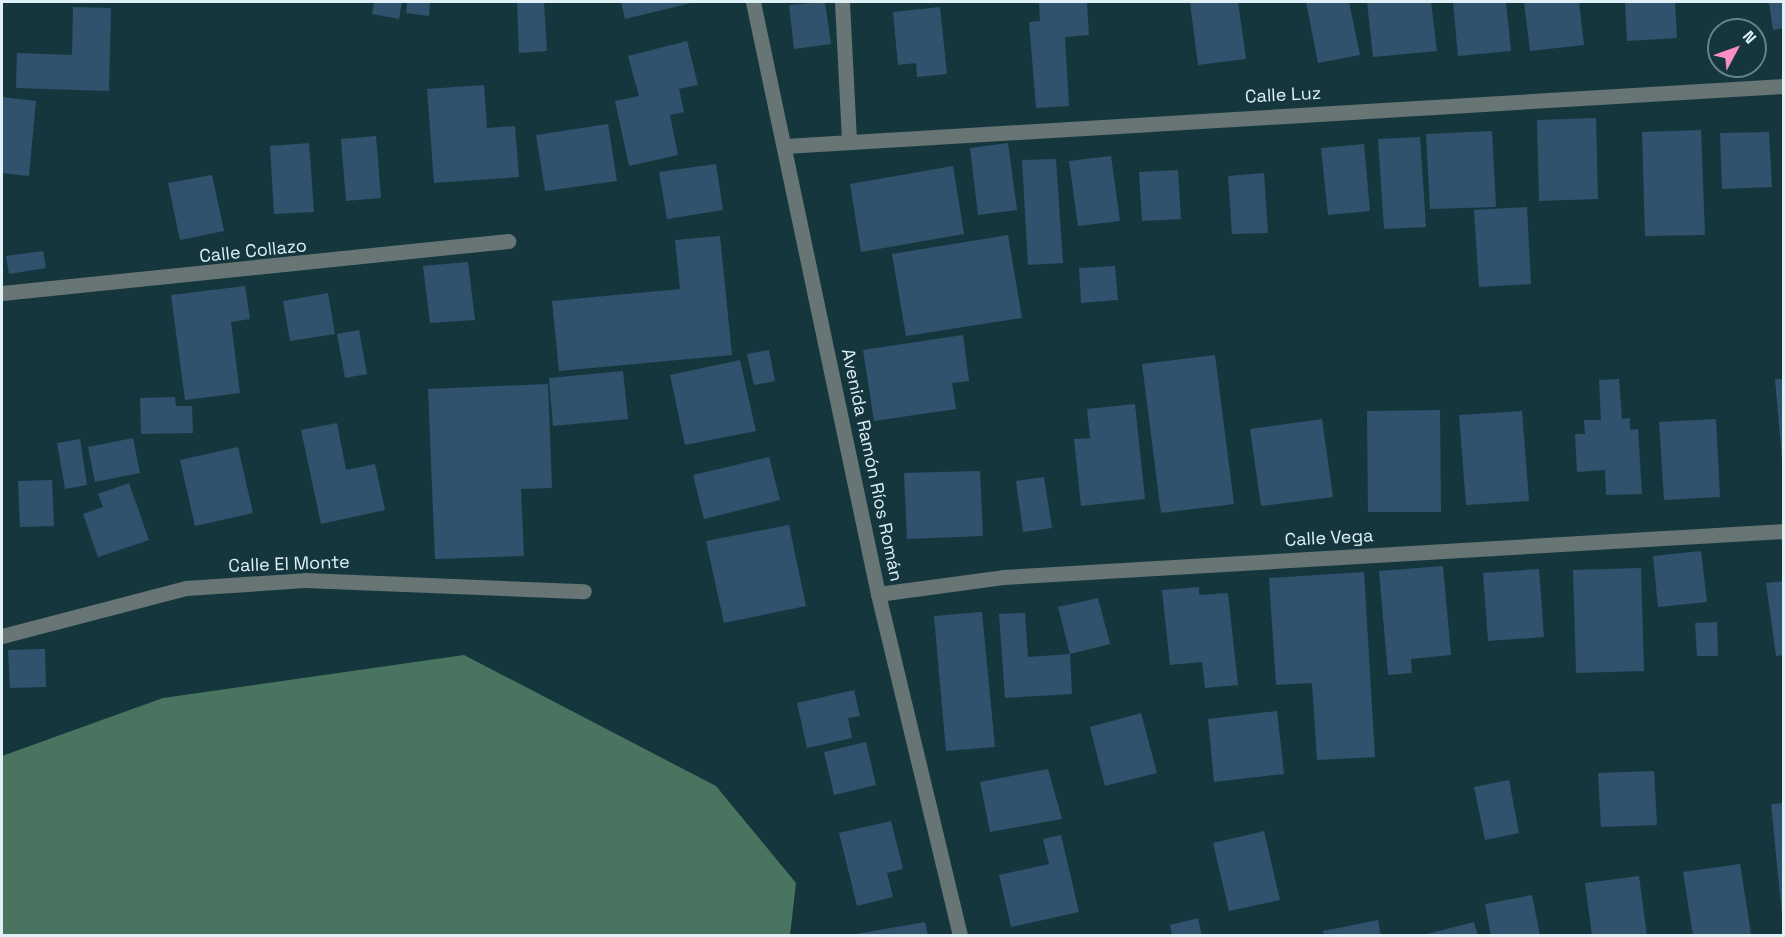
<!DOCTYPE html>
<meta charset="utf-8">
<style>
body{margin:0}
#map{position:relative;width:1785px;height:937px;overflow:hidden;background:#16363e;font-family:"Space Grotesk",sans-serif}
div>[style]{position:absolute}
.forest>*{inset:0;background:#497560}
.building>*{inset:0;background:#30526c}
.lane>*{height:15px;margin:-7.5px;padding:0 7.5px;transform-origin:7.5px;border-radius:7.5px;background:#677574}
.street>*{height:15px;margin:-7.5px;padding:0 7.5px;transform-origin:7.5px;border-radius:7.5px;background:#677574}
span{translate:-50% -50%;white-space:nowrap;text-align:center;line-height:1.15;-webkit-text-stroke:4.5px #16363e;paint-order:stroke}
.street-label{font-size:18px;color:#dff1f6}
.frame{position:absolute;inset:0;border:3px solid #dff1f6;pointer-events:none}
.north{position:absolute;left:1707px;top:18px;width:60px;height:60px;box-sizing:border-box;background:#16363e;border:2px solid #668188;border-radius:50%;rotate:49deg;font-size:16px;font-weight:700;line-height:24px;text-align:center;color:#dff1f6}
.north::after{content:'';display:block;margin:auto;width:21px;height:27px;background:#fa8fc6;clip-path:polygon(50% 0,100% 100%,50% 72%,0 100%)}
</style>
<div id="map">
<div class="forest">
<div style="clip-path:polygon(464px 655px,716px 786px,796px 883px,790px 935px,2px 935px,2px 756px,163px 698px)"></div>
</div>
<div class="building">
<div style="clip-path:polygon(374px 2px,402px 2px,399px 19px,372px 14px)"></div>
<div style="clip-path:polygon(407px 2px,430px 2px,429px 16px,406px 13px)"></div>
<div style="clip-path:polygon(517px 2px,544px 2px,547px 51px,519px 53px)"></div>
<div style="clip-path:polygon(621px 2px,695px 2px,625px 19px)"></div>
<div style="clip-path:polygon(825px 2px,831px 44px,794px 49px,789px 5px)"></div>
<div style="clip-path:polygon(1039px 2px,1087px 2px,1089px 35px,1065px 37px,1069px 106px,1036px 108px,1029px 22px,1040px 21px)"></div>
<div style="clip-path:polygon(1190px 2px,1238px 2px,1246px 59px,1198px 65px)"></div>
<div style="clip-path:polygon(1306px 2px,1349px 2px,1360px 55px,1318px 63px)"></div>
<div style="clip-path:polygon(1367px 2px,1431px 2px,1437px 51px,1373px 57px)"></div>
<div style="clip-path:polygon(1453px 2px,1506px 2px,1511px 51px,1458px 56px)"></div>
<div style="clip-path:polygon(1524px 2px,1579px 2px,1584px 45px,1530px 51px)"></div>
<div style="clip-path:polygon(1625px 2px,1675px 2px,1677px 38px,1627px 41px)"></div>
<div style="clip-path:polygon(1769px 2px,1784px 2px,1784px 28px,1773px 30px)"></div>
<div style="clip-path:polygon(73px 7px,111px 8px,109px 91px,16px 88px,17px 53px,72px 55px)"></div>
<div style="clip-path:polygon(940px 7px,947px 74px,917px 77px,916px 63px,898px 65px,893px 12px)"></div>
<div style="clip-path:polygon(687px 41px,698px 85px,679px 89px,684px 112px,670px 115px,678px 155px,629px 166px,615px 101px,639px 96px,628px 56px)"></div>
<div style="clip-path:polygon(484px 85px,487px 128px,515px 126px,519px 177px,434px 183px,427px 89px)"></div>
<div style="clip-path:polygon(2px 97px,36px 101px,29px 176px,2px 173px)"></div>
<div style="clip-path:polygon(1596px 118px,1598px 199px,1539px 201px,1537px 120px)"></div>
<div style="clip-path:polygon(608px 124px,617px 181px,545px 191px,536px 135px)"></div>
<div style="clip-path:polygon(1701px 130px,1705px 235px,1645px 236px,1642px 132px)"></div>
<div style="clip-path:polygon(1492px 131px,1496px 207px,1430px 209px,1426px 134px)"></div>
<div style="clip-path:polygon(1769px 132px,1772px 187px,1722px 189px,1720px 133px)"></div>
<div style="clip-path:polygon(376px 136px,381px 198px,346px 201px,341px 139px)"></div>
<div style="clip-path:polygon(1420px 137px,1426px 227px,1384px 229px,1378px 139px)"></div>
<div style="clip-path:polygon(309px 143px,314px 212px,274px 214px,270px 146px)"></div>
<div style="clip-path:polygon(1008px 143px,1017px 210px,978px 215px,970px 148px)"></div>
<div style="clip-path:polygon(1364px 144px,1370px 211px,1328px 215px,1321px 148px)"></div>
<div style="clip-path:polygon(1111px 156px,1120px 221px,1078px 226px,1069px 161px)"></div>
<div style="clip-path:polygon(1056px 159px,1063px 263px,1028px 265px,1022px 160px)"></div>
<div style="clip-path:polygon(716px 164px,723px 210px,667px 219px,659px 172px)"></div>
<div style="clip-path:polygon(953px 166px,964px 234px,861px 252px,850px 184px)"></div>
<div style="clip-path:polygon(1178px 170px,1181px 219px,1142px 221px,1139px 172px)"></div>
<div style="clip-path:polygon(1264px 173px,1268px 233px,1232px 234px,1228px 176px)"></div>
<div style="clip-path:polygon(212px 175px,224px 231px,180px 240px,168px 183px)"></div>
<div style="clip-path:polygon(1527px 207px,1531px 284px,1479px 287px,1474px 210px)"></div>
<div style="clip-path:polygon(1008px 235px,1022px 318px,906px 336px,892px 254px)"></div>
<div style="clip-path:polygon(720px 236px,732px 355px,559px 371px,552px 301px,680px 289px,675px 240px)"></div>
<div style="clip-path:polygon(43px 251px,46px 268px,9px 274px,6px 256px)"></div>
<div style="clip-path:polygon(468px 262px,475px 320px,430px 323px,423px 266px)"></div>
<div style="clip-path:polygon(1115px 266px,1118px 300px,1081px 303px,1079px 268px)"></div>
<div style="clip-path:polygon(245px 286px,250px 319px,231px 322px,240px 393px,185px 400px,171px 295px)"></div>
<div style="clip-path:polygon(328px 293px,335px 334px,290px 341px,283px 301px)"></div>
<div style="clip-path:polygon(359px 330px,367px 374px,345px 378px,337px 334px)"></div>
<div style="clip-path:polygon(963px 335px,969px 381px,952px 383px,956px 409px,874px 421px,863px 350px)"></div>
<div style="clip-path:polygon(769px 350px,775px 381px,754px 385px,747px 354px)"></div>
<div style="clip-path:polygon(1215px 355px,1234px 504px,1161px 513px,1142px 364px)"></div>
<div style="clip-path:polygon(740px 360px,756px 431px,685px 445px,670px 375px)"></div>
<div style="clip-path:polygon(623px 371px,628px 419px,553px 426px,549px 378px)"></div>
<div style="clip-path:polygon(1619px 379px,1622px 419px,1630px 418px,1630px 430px,1638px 429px,1642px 494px,1606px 495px,1605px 470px,1577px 472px,1575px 434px,1585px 434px,1584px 420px,1601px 420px,1599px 380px)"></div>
<div style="clip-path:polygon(1775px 379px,1784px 379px,1784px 458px,1782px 458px)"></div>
<div style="clip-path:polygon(548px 384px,552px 488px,521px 489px,524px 556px,435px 559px,428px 389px)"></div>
<div style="clip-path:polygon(175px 397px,176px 406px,192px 406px,193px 433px,141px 434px,140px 398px)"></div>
<div style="clip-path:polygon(1135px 404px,1145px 499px,1081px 506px,1074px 439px,1090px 438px,1087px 409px)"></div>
<div style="clip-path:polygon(1440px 410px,1441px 512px,1368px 512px,1367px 411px)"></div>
<div style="clip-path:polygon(1522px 411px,1529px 501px,1466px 505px,1459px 415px)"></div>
<div style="clip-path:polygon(1322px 419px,1333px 497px,1261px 506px,1250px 429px)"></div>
<div style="clip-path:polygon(1716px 419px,1720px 497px,1664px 500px,1659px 422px)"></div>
<div style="clip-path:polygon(337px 423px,346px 470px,375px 464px,385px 510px,321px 524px,301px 430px)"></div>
<div style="clip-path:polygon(133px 438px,140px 473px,95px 482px,88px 447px)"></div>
<div style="clip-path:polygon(80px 439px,87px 485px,65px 489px,57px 443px)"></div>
<div style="clip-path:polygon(238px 447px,253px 513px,195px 526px,180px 460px)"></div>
<div style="clip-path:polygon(769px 457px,780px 500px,704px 519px,693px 475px)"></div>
<div style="clip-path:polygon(980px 471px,983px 536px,907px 539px,904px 473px)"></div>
<div style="clip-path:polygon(1044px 477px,1052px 528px,1023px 532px,1016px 481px)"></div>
<div style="clip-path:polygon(52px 480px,54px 526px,20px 527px,18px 481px)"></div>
<div style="clip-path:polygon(129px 483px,149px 540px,98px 557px,83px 514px,103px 507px,98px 494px)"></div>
<div style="clip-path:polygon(789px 525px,806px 606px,724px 623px,706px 541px)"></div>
<div style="clip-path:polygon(1701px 551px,1707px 602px,1658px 607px,1653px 556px)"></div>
<div style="clip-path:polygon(1443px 566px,1451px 655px,1411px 659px,1412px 673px,1388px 675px,1379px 571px)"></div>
<div style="clip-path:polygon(1641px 568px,1644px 671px,1576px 673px,1573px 570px)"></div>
<div style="clip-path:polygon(1539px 569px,1544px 637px,1488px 641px,1483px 573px)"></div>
<div style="clip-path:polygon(1364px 572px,1375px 757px,1317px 760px,1312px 683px,1276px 685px,1269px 578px)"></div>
<div style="clip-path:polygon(1784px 581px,1784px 655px,1776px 656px,1766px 583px)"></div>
<div style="clip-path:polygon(1199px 587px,1199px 595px,1228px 593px,1238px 685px,1205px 688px,1202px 662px,1170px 665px,1162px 590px)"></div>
<div style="clip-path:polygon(1098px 598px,1110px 644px,1070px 654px,1058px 607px)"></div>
<div style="clip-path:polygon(982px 612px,995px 747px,946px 751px,934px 616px)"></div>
<div style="clip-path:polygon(1025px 613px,1028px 657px,1070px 654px,1072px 694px,1005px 698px,999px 614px)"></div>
<div style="clip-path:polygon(1717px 622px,1718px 656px,1697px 656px,1695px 623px)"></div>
<div style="clip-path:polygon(45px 649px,46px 687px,10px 688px,8px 650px)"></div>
<div style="clip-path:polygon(854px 690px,860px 716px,848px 718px,852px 738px,807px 748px,797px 703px)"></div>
<div style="clip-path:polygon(1277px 711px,1284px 774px,1214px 782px,1208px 719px)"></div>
<div style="clip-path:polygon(1141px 713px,1157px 773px,1105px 786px,1090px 727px)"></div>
<div style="clip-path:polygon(866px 742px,876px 785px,834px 795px,824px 752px)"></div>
<div style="clip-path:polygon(1048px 769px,1062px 819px,990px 832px,980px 782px)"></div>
<div style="clip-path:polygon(1654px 771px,1657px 825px,1601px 827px,1598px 773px)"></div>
<div style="clip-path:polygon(1509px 780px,1519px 833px,1485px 840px,1474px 787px)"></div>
<div style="clip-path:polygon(1784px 803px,1784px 915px,1782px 915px,1771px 804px)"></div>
<div style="clip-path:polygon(891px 821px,903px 869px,887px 873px,893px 897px,857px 906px,839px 833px)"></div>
<div style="clip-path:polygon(1264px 831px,1280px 900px,1229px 911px,1213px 843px)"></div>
<div style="clip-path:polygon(1061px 835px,1079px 912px,1011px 927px,999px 875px,1049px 864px,1043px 839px)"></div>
<div style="clip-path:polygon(1740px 864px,1751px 934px,1693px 936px,1683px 872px)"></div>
<div style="clip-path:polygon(1639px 876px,1647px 936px,1592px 936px,1585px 883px)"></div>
<div style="clip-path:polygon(1532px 895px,1540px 936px,1491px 936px,1485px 904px)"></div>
<div style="clip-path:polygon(1198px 918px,1202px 936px,1172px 936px,1170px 925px)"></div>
<div style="clip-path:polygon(1378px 920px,1381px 936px,1324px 936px,1323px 931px)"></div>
<div style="clip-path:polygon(925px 922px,928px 936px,857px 936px,856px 934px)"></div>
<div style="clip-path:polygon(1474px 922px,1478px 936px,1423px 936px,1423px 935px)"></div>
</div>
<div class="lane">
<div style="left:842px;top:2px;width:137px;rotate:87.1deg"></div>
</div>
<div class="street">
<div style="left:753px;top:2px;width:605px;rotate:78.08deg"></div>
<div style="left:878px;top:594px;width:352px;rotate:76.5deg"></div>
<div style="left:785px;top:146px;width:1001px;rotate:-3.44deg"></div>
<div style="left:2px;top:293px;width:509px;rotate:-5.87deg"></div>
<div style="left:878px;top:594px;width:126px;rotate:-7.7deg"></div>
<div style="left:1003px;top:577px;width:782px;rotate:-3.37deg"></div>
<div style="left:2px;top:636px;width:190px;rotate:-14.6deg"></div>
<div style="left:186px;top:588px;width:119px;rotate:-3.8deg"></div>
<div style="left:305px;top:580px;width:279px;rotate:2.3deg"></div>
</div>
<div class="street-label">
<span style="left:1283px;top:95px;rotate:-3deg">Calle Luz</span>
<span style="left:253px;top:251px;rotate:-6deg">Calle Collazo</span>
<span style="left:872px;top:465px;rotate:78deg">Avenida Ramón Ríos Román</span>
<span style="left:1329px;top:538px;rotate:-3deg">Calle Vega</span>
<span style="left:289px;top:564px;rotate:-2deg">Calle El Monte</span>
</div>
<div class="frame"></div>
<div class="north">N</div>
</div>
